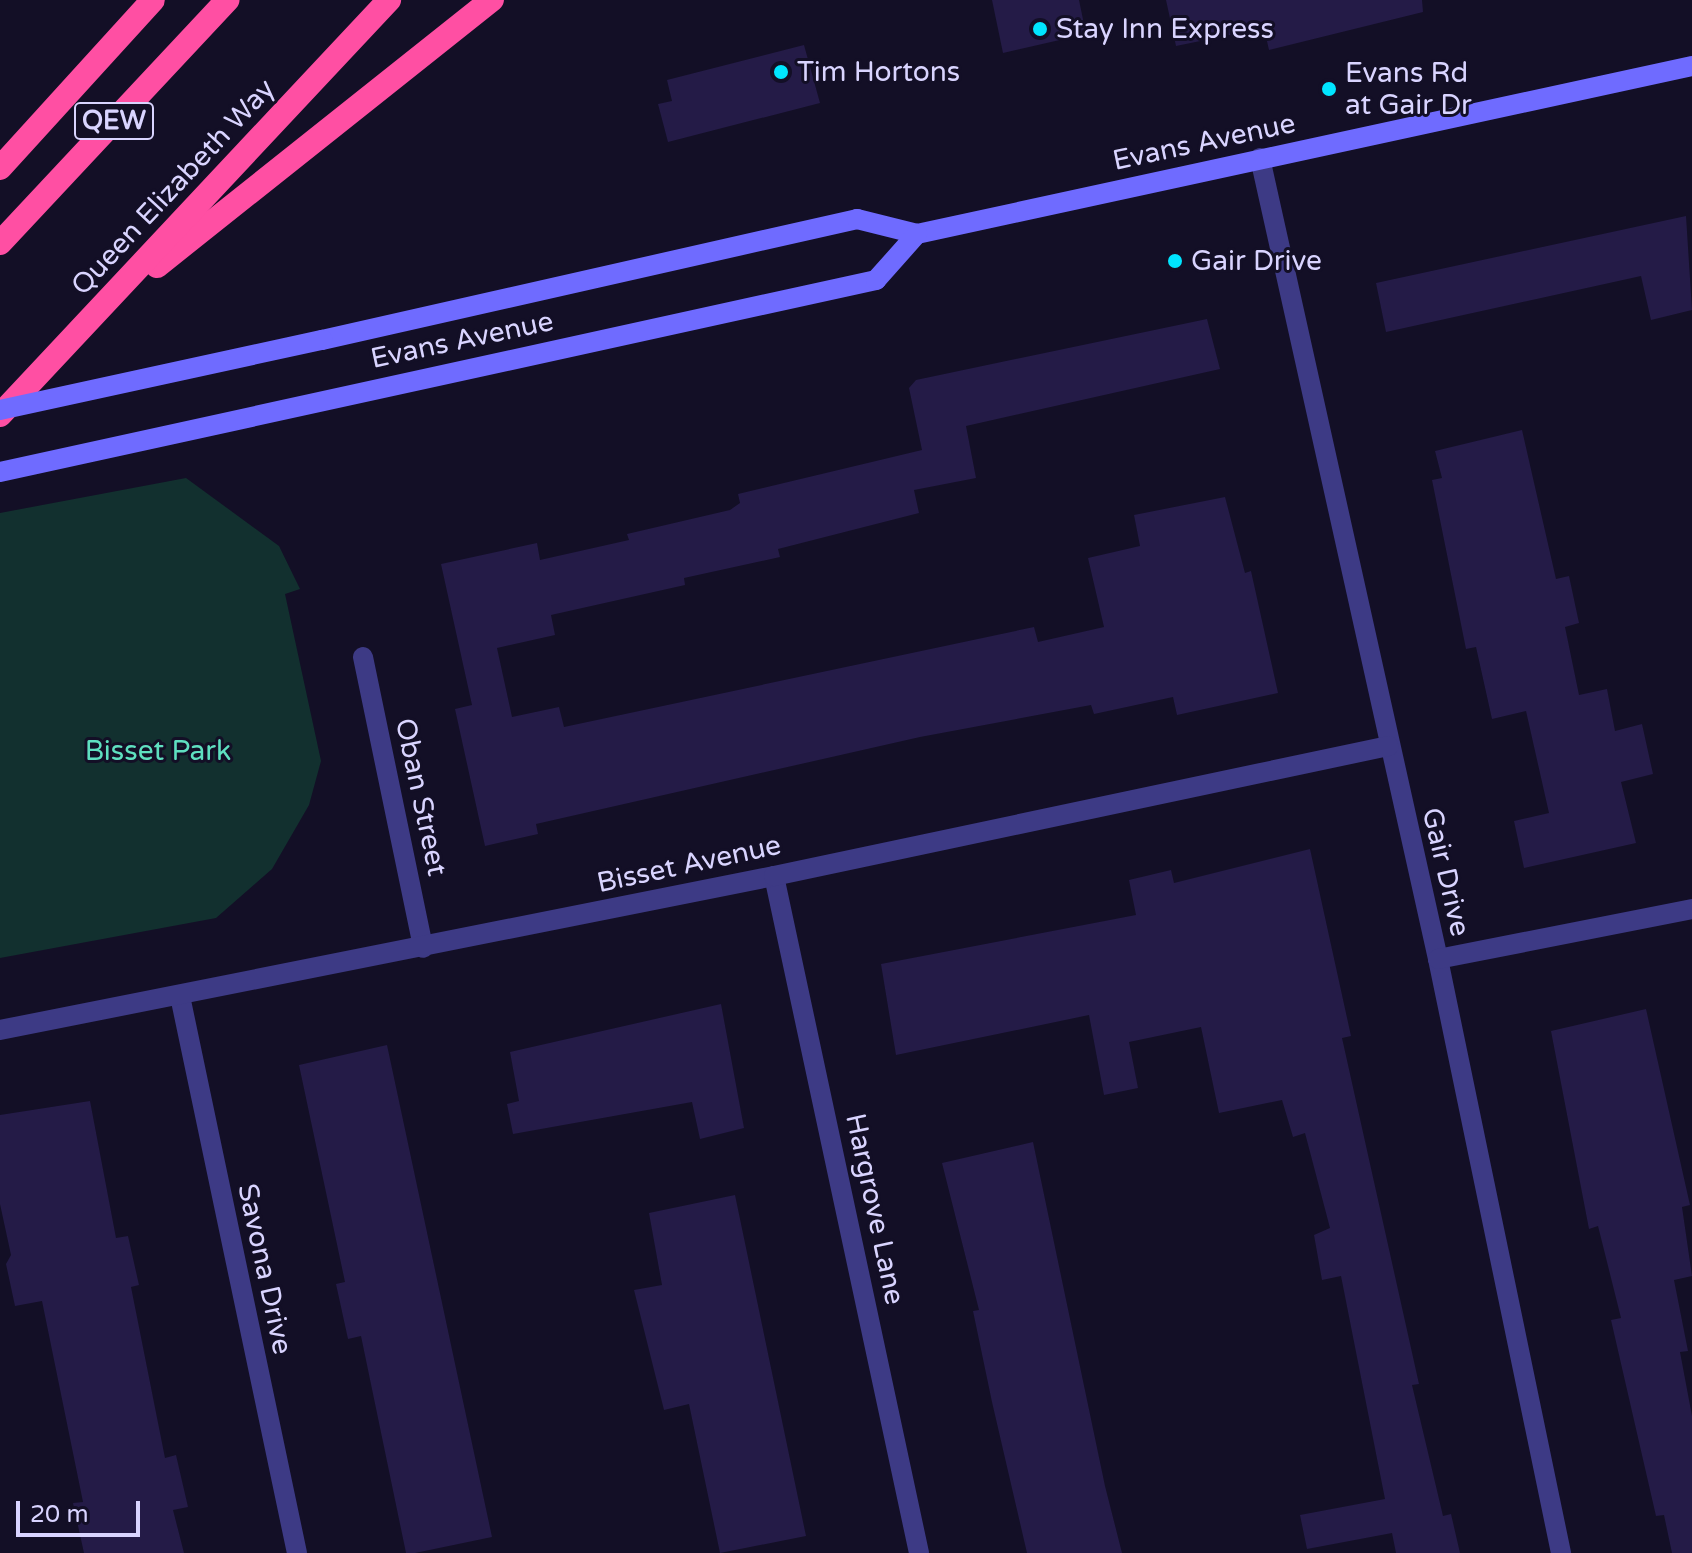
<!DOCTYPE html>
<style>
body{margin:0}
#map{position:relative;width:1692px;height:1553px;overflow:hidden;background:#130f26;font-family:"Varela Round",sans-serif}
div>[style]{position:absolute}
.green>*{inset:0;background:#12302f}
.building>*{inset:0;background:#241b47}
.street>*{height:20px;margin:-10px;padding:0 10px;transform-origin:10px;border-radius:10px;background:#3d3a85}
.secondary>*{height:20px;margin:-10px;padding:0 10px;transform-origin:10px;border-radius:10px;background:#6f6bff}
.highway>*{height:24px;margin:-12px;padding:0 12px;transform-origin:12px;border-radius:12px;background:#ff4fa3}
.secondary-bridge>*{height:20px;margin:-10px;padding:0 10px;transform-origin:10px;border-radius:10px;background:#6f6bff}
.dots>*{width:22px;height:22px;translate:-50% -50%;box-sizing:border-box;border:4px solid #130f26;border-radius:50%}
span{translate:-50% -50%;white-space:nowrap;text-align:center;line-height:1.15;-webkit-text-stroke:6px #130f26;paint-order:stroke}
.shield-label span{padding:2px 6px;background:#130f26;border:2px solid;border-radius:6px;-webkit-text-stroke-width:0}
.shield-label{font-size:26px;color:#d9d4ff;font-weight:700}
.poi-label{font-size:28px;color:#d9d4ff}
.left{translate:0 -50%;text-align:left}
.street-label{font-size:28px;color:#d9d4ff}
.park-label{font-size:28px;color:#5fe0c0}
.scale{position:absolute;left:16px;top:1501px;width:124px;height:36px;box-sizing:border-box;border:4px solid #d9d4ff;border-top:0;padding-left:10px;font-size:24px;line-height:28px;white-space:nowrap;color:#d9d4ff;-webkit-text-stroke:6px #130f26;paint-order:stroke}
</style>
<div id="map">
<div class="green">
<div style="clip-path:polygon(186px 478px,279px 546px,300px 589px,285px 594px,321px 761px,309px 805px,272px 869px,216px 918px,0 958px,0 513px)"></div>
</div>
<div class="building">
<div style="clip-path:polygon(992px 0,1079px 0,1086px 34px,1003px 53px)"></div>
<div style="clip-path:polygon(1166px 0,1422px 0,1423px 12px,1269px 50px,1264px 28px,1176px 46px)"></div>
<div style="clip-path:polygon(804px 45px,820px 103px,668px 142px,658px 104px,672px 101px,667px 80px)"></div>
<div style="clip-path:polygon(1686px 216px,1692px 310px,1651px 320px,1641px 276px,1386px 332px,1376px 283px)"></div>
<div style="clip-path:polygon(1207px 319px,1220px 369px,966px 426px,976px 478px,914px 490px,919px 513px,778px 549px,780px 557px,684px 578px,685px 585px,551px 615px,555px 635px,497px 648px,512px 717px,559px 707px,564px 727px,1034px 627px,1038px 642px,1104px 627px,1088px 558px,1140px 546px,1134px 515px,1225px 497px,1245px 573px,1251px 571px,1278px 693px,1177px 715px,1173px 697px,1094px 714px,1091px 705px,920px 737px,536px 824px,538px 834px,485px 846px,455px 709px,472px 705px,441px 564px,537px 543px,540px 560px,629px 540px,627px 534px,730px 510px,740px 503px,738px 494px,922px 450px,909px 388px,916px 380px)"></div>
<div style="clip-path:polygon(1522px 430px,1556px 579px,1569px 576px,1579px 623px,1565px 627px,1579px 695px,1607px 689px,1615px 731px,1642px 724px,1653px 774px,1621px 782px,1636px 843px,1524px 868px,1514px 821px,1549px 813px,1526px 711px,1492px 719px,1476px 647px,1466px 649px,1432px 480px,1442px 478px,1435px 451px)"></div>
<div style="clip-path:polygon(1310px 849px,1351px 1036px,1342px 1038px,1419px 1384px,1412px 1385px,1443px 1516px,1451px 1514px,1460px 1553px,1396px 1553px,1392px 1533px,1307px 1549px,1300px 1515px,1385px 1499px,1341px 1276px,1322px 1280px,1314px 1235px,1330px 1228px,1305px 1133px,1293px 1137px,1282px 1100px,1219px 1113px,1201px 1027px,1129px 1042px,1138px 1088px,1104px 1095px,1089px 1015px,896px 1055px,881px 964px,1136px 915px,1129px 880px,1171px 870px,1174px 883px)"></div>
<div style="clip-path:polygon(721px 1004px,744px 1128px,700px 1139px,692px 1102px,513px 1134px,507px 1104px,519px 1101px,510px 1052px)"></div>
<div style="clip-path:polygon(1646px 1009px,1690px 1205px,1682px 1207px,1692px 1276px,1674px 1280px,1688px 1351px,1680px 1352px,1692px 1416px,1692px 1553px,1672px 1553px,1664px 1515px,1656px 1516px,1611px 1320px,1621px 1318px,1598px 1226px,1589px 1229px,1551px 1031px)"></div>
<div style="clip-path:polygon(387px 1045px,492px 1537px,415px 1553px,406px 1553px,361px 1336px,348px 1339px,336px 1284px,345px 1282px,299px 1065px)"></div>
<div style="clip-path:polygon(90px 1101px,116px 1238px,128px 1236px,139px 1285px,131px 1287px,165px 1458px,176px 1455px,188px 1507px,173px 1510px,184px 1553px,84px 1553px,73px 1503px,83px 1502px,42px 1301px,15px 1306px,6px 1264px,11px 1255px,0 1204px,0 1115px)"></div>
<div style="clip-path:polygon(1033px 1142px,1105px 1486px,1122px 1553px,1027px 1553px,992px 1402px,973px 1311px,979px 1310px,942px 1163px)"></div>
<div style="clip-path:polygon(735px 1195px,806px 1536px,720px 1553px,689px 1404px,664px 1410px,634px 1290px,662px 1285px,649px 1213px)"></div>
</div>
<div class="street">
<div style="left:1260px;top:158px;width:821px;rotate:77.47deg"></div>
<div style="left:1438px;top:959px;width:607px;rotate:78.3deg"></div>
<div style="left:363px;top:657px;width:297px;rotate:78.3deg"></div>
<div style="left:774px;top:876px;width:692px;rotate:77.91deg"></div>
<div style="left:1438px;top:959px;width:259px;rotate:-11.1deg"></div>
<div style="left:180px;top:996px;width:569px;rotate:78.14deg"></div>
<div style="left:0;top:1030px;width:789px;rotate:-11.25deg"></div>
<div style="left:774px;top:876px;width:628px;rotate:-11.95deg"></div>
</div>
<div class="secondary">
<div style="left:322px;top:340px;width:549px;rotate:-12.74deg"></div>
<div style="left:857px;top:219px;width:62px;rotate:14deg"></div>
<div style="left:917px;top:234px;width:793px;rotate:-12.23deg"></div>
<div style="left:0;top:472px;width:897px;rotate:-12.36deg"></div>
<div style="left:876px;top:280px;width:62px;rotate:-48.3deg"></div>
</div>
<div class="highway">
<div style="left:0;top:168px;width:227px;rotate:-47.7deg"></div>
<div style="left:0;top:243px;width:333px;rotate:-46.9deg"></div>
<div style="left:157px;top:266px;width:428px;rotate:-38.5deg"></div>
<div style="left:0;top:415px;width:569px;rotate:-46.85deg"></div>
</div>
<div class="secondary-bridge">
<div style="left:0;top:410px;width:330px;rotate:-12.3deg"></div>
</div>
<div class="dots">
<div style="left:1040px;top:29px;background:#00e5ff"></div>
<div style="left:781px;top:72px;background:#00e5ff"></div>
<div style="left:1329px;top:89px;background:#00e5ff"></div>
<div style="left:1175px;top:261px;background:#00e5ff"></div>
</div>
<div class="shield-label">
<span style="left:114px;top:121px">QEW</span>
</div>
<div class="poi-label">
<span class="left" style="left:1056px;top:29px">Stay Inn Express</span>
<span class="left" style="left:797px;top:72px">Tim Hortons</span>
<span class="left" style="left:1345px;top:89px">Evans Rd<br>at Gair Dr</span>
<span class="left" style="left:1191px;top:261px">Gair Drive</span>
</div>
<div class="street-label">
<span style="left:1204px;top:142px;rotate:-12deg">Evans Avenue</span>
<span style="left:173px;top:187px;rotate:-47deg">Queen Elizabeth Way</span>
<span style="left:462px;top:340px;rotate:-12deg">Evans Avenue</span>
<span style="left:421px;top:797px;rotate:78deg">Oban Street</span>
<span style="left:689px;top:864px;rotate:-12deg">Bisset Avenue</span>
<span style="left:1446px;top:872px;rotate:77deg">Gair Drive</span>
<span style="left:875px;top:1209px;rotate:78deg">Hargrove Lane</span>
<span style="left:265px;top:1269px;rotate:78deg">Savona Drive</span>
</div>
<div class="park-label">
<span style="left:158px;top:751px">Bisset Park</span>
</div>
<div class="scale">20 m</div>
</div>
